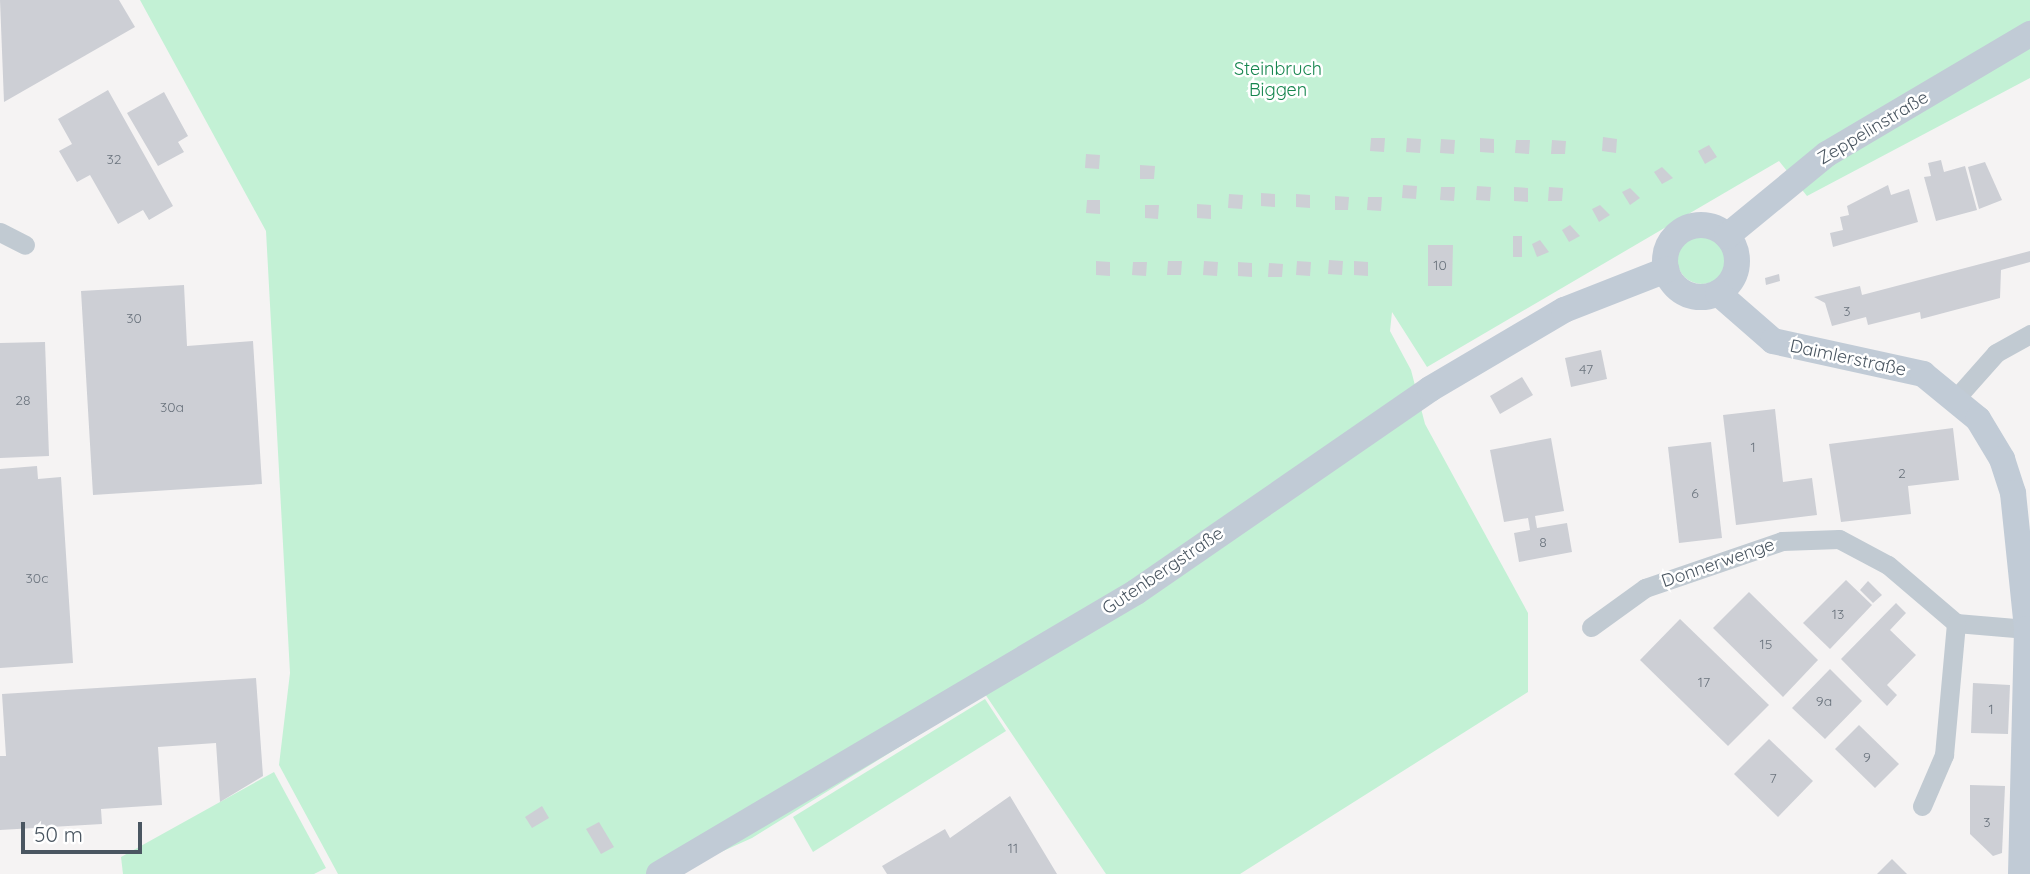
<!DOCTYPE html>
<meta charset="utf-8">
<style>
body{margin:0}
#map{position:relative;width:2030px;height:874px;overflow:hidden;background:#f5f3f3;font-family:Quicksand,sans-serif}
div>[style]{position:absolute}
.green>*{inset:0;background:#c3f1d5}
.round{border-radius:50%}
.building>*{inset:0;background:#cdcfd5}
.street>*{height:19px;margin:-9.5px;padding:0 9.5px;transform-origin:9.5px;border-radius:9.5px;background:#c1cad2}
.secondary>*{height:26px;margin:-13px;padding:0 13px;transform-origin:13px;border-radius:13px;background:#c1cbd6}
.secondary>.ring{margin:-13px;padding:0;box-sizing:content-box;background:none;border:26px solid #c1cbd6;border-radius:50%}
span{translate:-50% -50%;white-space:nowrap;text-align:center;line-height:1.15;-webkit-text-stroke:5px #fff;paint-order:stroke}
.number-label{font-size:14px;color:#6b747e}
.number-label span{-webkit-text-stroke-width:0}
.park-label{font-size:18px;color:#17864f}
.street-label{font-size:18px;color:#4a5661}
.scale{position:absolute;left:21px;top:822px;width:121px;height:32px;box-sizing:border-box;border:4px solid #4a5661;border-top:0;padding-left:9px;font-size:21px;line-height:24px;white-space:nowrap;color:#4a5661;-webkit-text-stroke:5px #fff;paint-order:stroke}
</style>
<div id="map">
<div class="green">
<div style="clip-path:polygon(140px 0,2030px 0,2030px 78px,1807px 196px,1779px 161px,1427px 367px,1392px 312px,1390px 331px,1411px 370px,1425px 424px,1528px 613px,1528px 692px,1240px 874px,1106px 874px,985px 694px,752px 838px,672px 874px,338px 874px,279px 765px,290px 673px,266px 231px)"></div>
<div class="round" style="left:1677px;top:234px;width:50px;height:50px"></div>
<div style="clip-path:polygon(985px 699px,1006px 731px,813px 852px,793px 817px)"></div>
<div style="clip-path:polygon(274px 772px,326px 868px,314px 874px,123px 874px,121px 857px)"></div>
</div>
<div class="building">
<div style="clip-path:polygon(0 0,119px 0,135px 27px,4px 102px)"></div>
<div style="clip-path:polygon(108px 90px,173px 206px,149px 220px,143px 210px,118px 224px,90px 175px,77px 182px,59px 151px,72px 144px,58px 119px)"></div>
<div style="clip-path:polygon(164px 92px,188px 136px,178px 142px,184px 152px,158px 166px,127px 113px)"></div>
<div style="clip-path:polygon(1603px 137px,1617px 139px,1616px 153px,1602px 151px)"></div>
<div style="clip-path:polygon(1371px 138px,1385px 138px,1384px 152px,1370px 151px)"></div>
<div style="clip-path:polygon(1407px 138px,1421px 139px,1420px 153px,1406px 152px)"></div>
<div style="clip-path:polygon(1480px 138px,1494px 139px,1494px 153px,1480px 152px)"></div>
<div style="clip-path:polygon(1441px 139px,1455px 140px,1454px 154px,1440px 153px)"></div>
<div style="clip-path:polygon(1516px 140px,1530px 140px,1529px 154px,1515px 153px)"></div>
<div style="clip-path:polygon(1552px 140px,1566px 141px,1565px 154px,1551px 154px)"></div>
<div style="clip-path:polygon(1709px 145px,1717px 157px,1705px 164px,1698px 151px)"></div>
<div style="clip-path:polygon(1086px 154px,1100px 155px,1099px 169px,1085px 168px)"></div>
<div style="clip-path:polygon(1941px 160px,1944px 172px,1965px 166px,1977px 210px,1936px 221px,1924px 177px,1931px 176px,1928px 163px)"></div>
<div style="clip-path:polygon(1985px 162px,2002px 200px,1979px 209px,1968px 167px)"></div>
<div style="clip-path:polygon(1140px 165px,1155px 166px,1154px 179px,1140px 179px)"></div>
<div style="clip-path:polygon(1662px 167px,1673px 178px,1662px 184px,1654px 172px)"></div>
<div style="clip-path:polygon(1403px 185px,1417px 186px,1416px 199px,1402px 198px)"></div>
<div style="clip-path:polygon(1888px 185px,1891px 195px,1909px 189px,1918px 222px,1833px 247px,1830px 233px,1843px 230px,1840px 217px,1849px 215px,1847px 206px)"></div>
<div style="clip-path:polygon(1477px 186px,1491px 187px,1490px 201px,1476px 200px)"></div>
<div style="clip-path:polygon(1441px 187px,1455px 187px,1454px 201px,1440px 200px)"></div>
<div style="clip-path:polygon(1514px 187px,1528px 188px,1528px 202px,1514px 201px)"></div>
<div style="clip-path:polygon(1549px 187px,1563px 188px,1562px 201px,1548px 201px)"></div>
<div style="clip-path:polygon(1630px 188px,1640px 198px,1630px 205px,1622px 192px)"></div>
<div style="clip-path:polygon(1261px 193px,1275px 194px,1275px 207px,1261px 206px)"></div>
<div style="clip-path:polygon(1229px 194px,1243px 195px,1242px 209px,1228px 208px)"></div>
<div style="clip-path:polygon(1296px 194px,1310px 195px,1310px 208px,1296px 207px)"></div>
<div style="clip-path:polygon(1335px 196px,1349px 197px,1348px 210px,1335px 210px)"></div>
<div style="clip-path:polygon(1368px 197px,1382px 197px,1381px 211px,1367px 210px)"></div>
<div style="clip-path:polygon(1087px 200px,1100px 200px,1100px 214px,1086px 213px)"></div>
<div style="clip-path:polygon(1197px 204px,1211px 205px,1211px 219px,1197px 218px)"></div>
<div style="clip-path:polygon(1145px 205px,1159px 205px,1158px 219px,1145px 218px)"></div>
<div style="clip-path:polygon(1600px 205px,1610px 215px,1599px 222px,1592px 209px)"></div>
<div style="clip-path:polygon(1570px 225px,1580px 236px,1569px 242px,1562px 230px)"></div>
<div style="clip-path:polygon(1513px 236px,1522px 236px,1522px 257px,1513px 257px)"></div>
<div style="clip-path:polygon(1540px 240px,1549px 252px,1537px 257px,1532px 244px)"></div>
<div style="clip-path:polygon(1428px 245px,1453px 245px,1452px 286px,1428px 286px)"></div>
<div style="clip-path:polygon(2030px 251px,2030px 262px,2001px 270px,2000px 298px,1921px 319px,1920px 312px,1868px 325px,1866px 317px,1832px 326px,1825px 303px,1814px 297px,1860px 286px,1862px 295px)"></div>
<div style="clip-path:polygon(1329px 260px,1343px 261px,1342px 275px,1328px 274px)"></div>
<div style="clip-path:polygon(1096px 261px,1110px 262px,1110px 276px,1096px 275px)"></div>
<div style="clip-path:polygon(1168px 261px,1182px 261px,1181px 275px,1167px 275px)"></div>
<div style="clip-path:polygon(1204px 261px,1218px 262px,1217px 276px,1203px 275px)"></div>
<div style="clip-path:polygon(1297px 261px,1311px 262px,1310px 276px,1296px 275px)"></div>
<div style="clip-path:polygon(1354px 261px,1368px 262px,1368px 276px,1354px 275px)"></div>
<div style="clip-path:polygon(1133px 262px,1147px 262px,1146px 276px,1132px 275px)"></div>
<div style="clip-path:polygon(1238px 262px,1252px 263px,1252px 277px,1238px 276px)"></div>
<div style="clip-path:polygon(1269px 263px,1283px 264px,1282px 277px,1268px 277px)"></div>
<div style="clip-path:polygon(1779px 274px,1780px 281px,1766px 285px,1765px 278px)"></div>
<div style="clip-path:polygon(184px 285px,187px 346px,253px 341px,262px 484px,93px 495px,81px 291px)"></div>
<div style="clip-path:polygon(45px 342px,49px 456px,0 458px,0 343px)"></div>
<div style="clip-path:polygon(1601px 350px,1607px 379px,1571px 387px,1565px 358px)"></div>
<div style="clip-path:polygon(1522px 377px,1533px 395px,1500px 414px,1490px 396px)"></div>
<div style="clip-path:polygon(1775px 409px,1783px 482px,1812px 478px,1817px 515px,1736px 525px,1723px 415px)"></div>
<div style="clip-path:polygon(1953px 428px,1959px 480px,1908px 486px,1911px 514px,1841px 522px,1829px 444px)"></div>
<div style="clip-path:polygon(1551px 438px,1564px 511px,1535px 516px,1537px 528px,1567px 523px,1572px 552px,1519px 562px,1514px 533px,1530px 530px,1528px 518px,1504px 522px,1490px 450px)"></div>
<div style="clip-path:polygon(1711px 442px,1722px 538px,1679px 543px,1668px 447px)"></div>
<div style="clip-path:polygon(37px 466px,38px 479px,61px 477px,73px 663px,0 668px,0 469px)"></div>
<div style="clip-path:polygon(1846px 580px,1872px 605px,1830px 649px,1803px 623px)"></div>
<div style="clip-path:polygon(1868px 581px,1882px 595px,1873px 603px,1860px 590px)"></div>
<div style="clip-path:polygon(1749px 592px,1818px 660px,1783px 697px,1713px 628px)"></div>
<div style="clip-path:polygon(1896px 603px,1906px 613px,1890px 630px,1916px 655px,1887px 685px,1897px 695px,1887px 706px,1841px 659px)"></div>
<div style="clip-path:polygon(1680px 619px,1769px 705px,1728px 746px,1640px 660px)"></div>
<div style="clip-path:polygon(1830px 669px,1862px 701px,1825px 739px,1792px 708px)"></div>
<div style="clip-path:polygon(256px 678px,263px 776px,220px 802px,216px 743px,158px 747px,162px 805px,101px 809px,102px 824px,0 830px,0 756px,6px 756px,2px 694px)"></div>
<div style="clip-path:polygon(1973px 683px,2010px 685px,2008px 734px,1971px 733px)"></div>
<div style="clip-path:polygon(1859px 725px,1899px 764px,1875px 788px,1835px 749px)"></div>
<div style="clip-path:polygon(1769px 739px,1813px 781px,1778px 817px,1734px 774px)"></div>
<div style="clip-path:polygon(1970px 785px,2005px 786px,2002px 853px,1993px 856px,1970px 834px)"></div>
<div style="clip-path:polygon(1010px 796px,1057px 874px,887px 874px,882px 866px,945px 829px,950px 838px)"></div>
<div style="clip-path:polygon(542px 806px,549px 818px,532px 828px,525px 817px)"></div>
<div style="clip-path:polygon(599px 822px,614px 847px,601px 854px,586px 829px)"></div>
<div style="clip-path:polygon(1892px 859px,1907px 874px,1877px 874px)"></div>
</div>
<div class="street">
<div style="left:0;top:232px;width:28px;rotate:27deg"></div>
<div style="left:1957px;top:397px;width:59px;rotate:-48.4deg"></div>
<div style="left:1996px;top:353px;width:39px;rotate:-29deg"></div>
<div style="left:1591px;top:627px;width:67px;rotate:-35.8deg"></div>
<div style="left:1645px;top:588px;width:145px;rotate:-18.9deg"></div>
<div style="left:1782px;top:541px;width:57px;rotate:-2deg"></div>
<div style="left:1839px;top:539px;width:55px;rotate:28deg"></div>
<div style="left:1888px;top:565px;width:89px;rotate:40.5deg"></div>
<div style="left:1956px;top:623px;width:71px;rotate:4.8deg"></div>
<div style="left:1922px;top:806px;width:56px;rotate:-66.7deg"></div>
<div style="left:1944px;top:755px;width:133px;rotate:-84.8deg"></div>
</div>
<div class="secondary">
<div class="ring" style="left:1665px;top:225px;width:46px;height:46px"></div>
<div style="left:1727px;top:236px;width:129px;rotate:-39.4deg"></div>
<div style="left:1827px;top:154px;width:236px;rotate:-30.6deg"></div>
<div style="left:1718px;top:293px;width:73px;rotate:41.1deg"></div>
<div style="left:1773px;top:341px;width:154px;rotate:12.4deg"></div>
<div style="left:1923px;top:374px;width:71px;rotate:39.3deg"></div>
<div style="left:1978px;top:419px;width:47px;rotate:59deg"></div>
<div style="left:2002px;top:459px;width:36px;rotate:72deg"></div>
<div style="left:2013px;top:493px;width:137px;rotate:84.1deg"></div>
<div style="left:2027px;top:629px;width:245px;rotate:91.4deg"></div>
<div style="left:659px;top:874px;width:554px;rotate:-30.59deg"></div>
<div style="left:1136px;top:592px;width:357px;rotate:-34.6deg"></div>
<div style="left:1430px;top:389px;width:156px;rotate:-30.5deg"></div>
<div style="left:1564px;top:310px;width:110px;rotate:-21.4deg"></div>
</div>
<div class="number-label">
<span style="left:114px;top:159px">32</span>
<span style="left:1440px;top:265px">10</span>
<span style="left:1847px;top:311px">3</span>
<span style="left:134px;top:318px">30</span>
<span style="left:1586px;top:369px">47</span>
<span style="left:23px;top:400px">28</span>
<span style="left:172px;top:407px">30a</span>
<span style="left:1753px;top:447px">1</span>
<span style="left:1902px;top:473px">2</span>
<span style="left:1695px;top:493px">6</span>
<span style="left:1543px;top:542px">8</span>
<span style="left:37px;top:578px">30c</span>
<span style="left:1838px;top:614px">13</span>
<span style="left:1766px;top:644px">15</span>
<span style="left:1704px;top:682px">17</span>
<span style="left:1824px;top:701px">9a</span>
<span style="left:1991px;top:709px">1</span>
<span style="left:1867px;top:757px">9</span>
<span style="left:1773px;top:778px">7</span>
<span style="left:1987px;top:822px">3</span>
<span style="left:1013px;top:848px">11</span>
</div>
<div class="park-label">
<span style="left:1278px;top:80px">Steinbruch<br>Biggen</span>
</div>
<div class="street-label">
<span style="left:1873px;top:128px;rotate:-31deg">Zeppelinstraße</span>
<span style="left:1848px;top:358px;rotate:12deg">Daimlerstraße</span>
<span style="left:1718px;top:563px;rotate:-19deg">Donnerwenge</span>
<span style="left:1163px;top:571px;rotate:-34deg">Gutenbergstraße</span>
</div>
<div class="scale">50 m</div>
</div>
